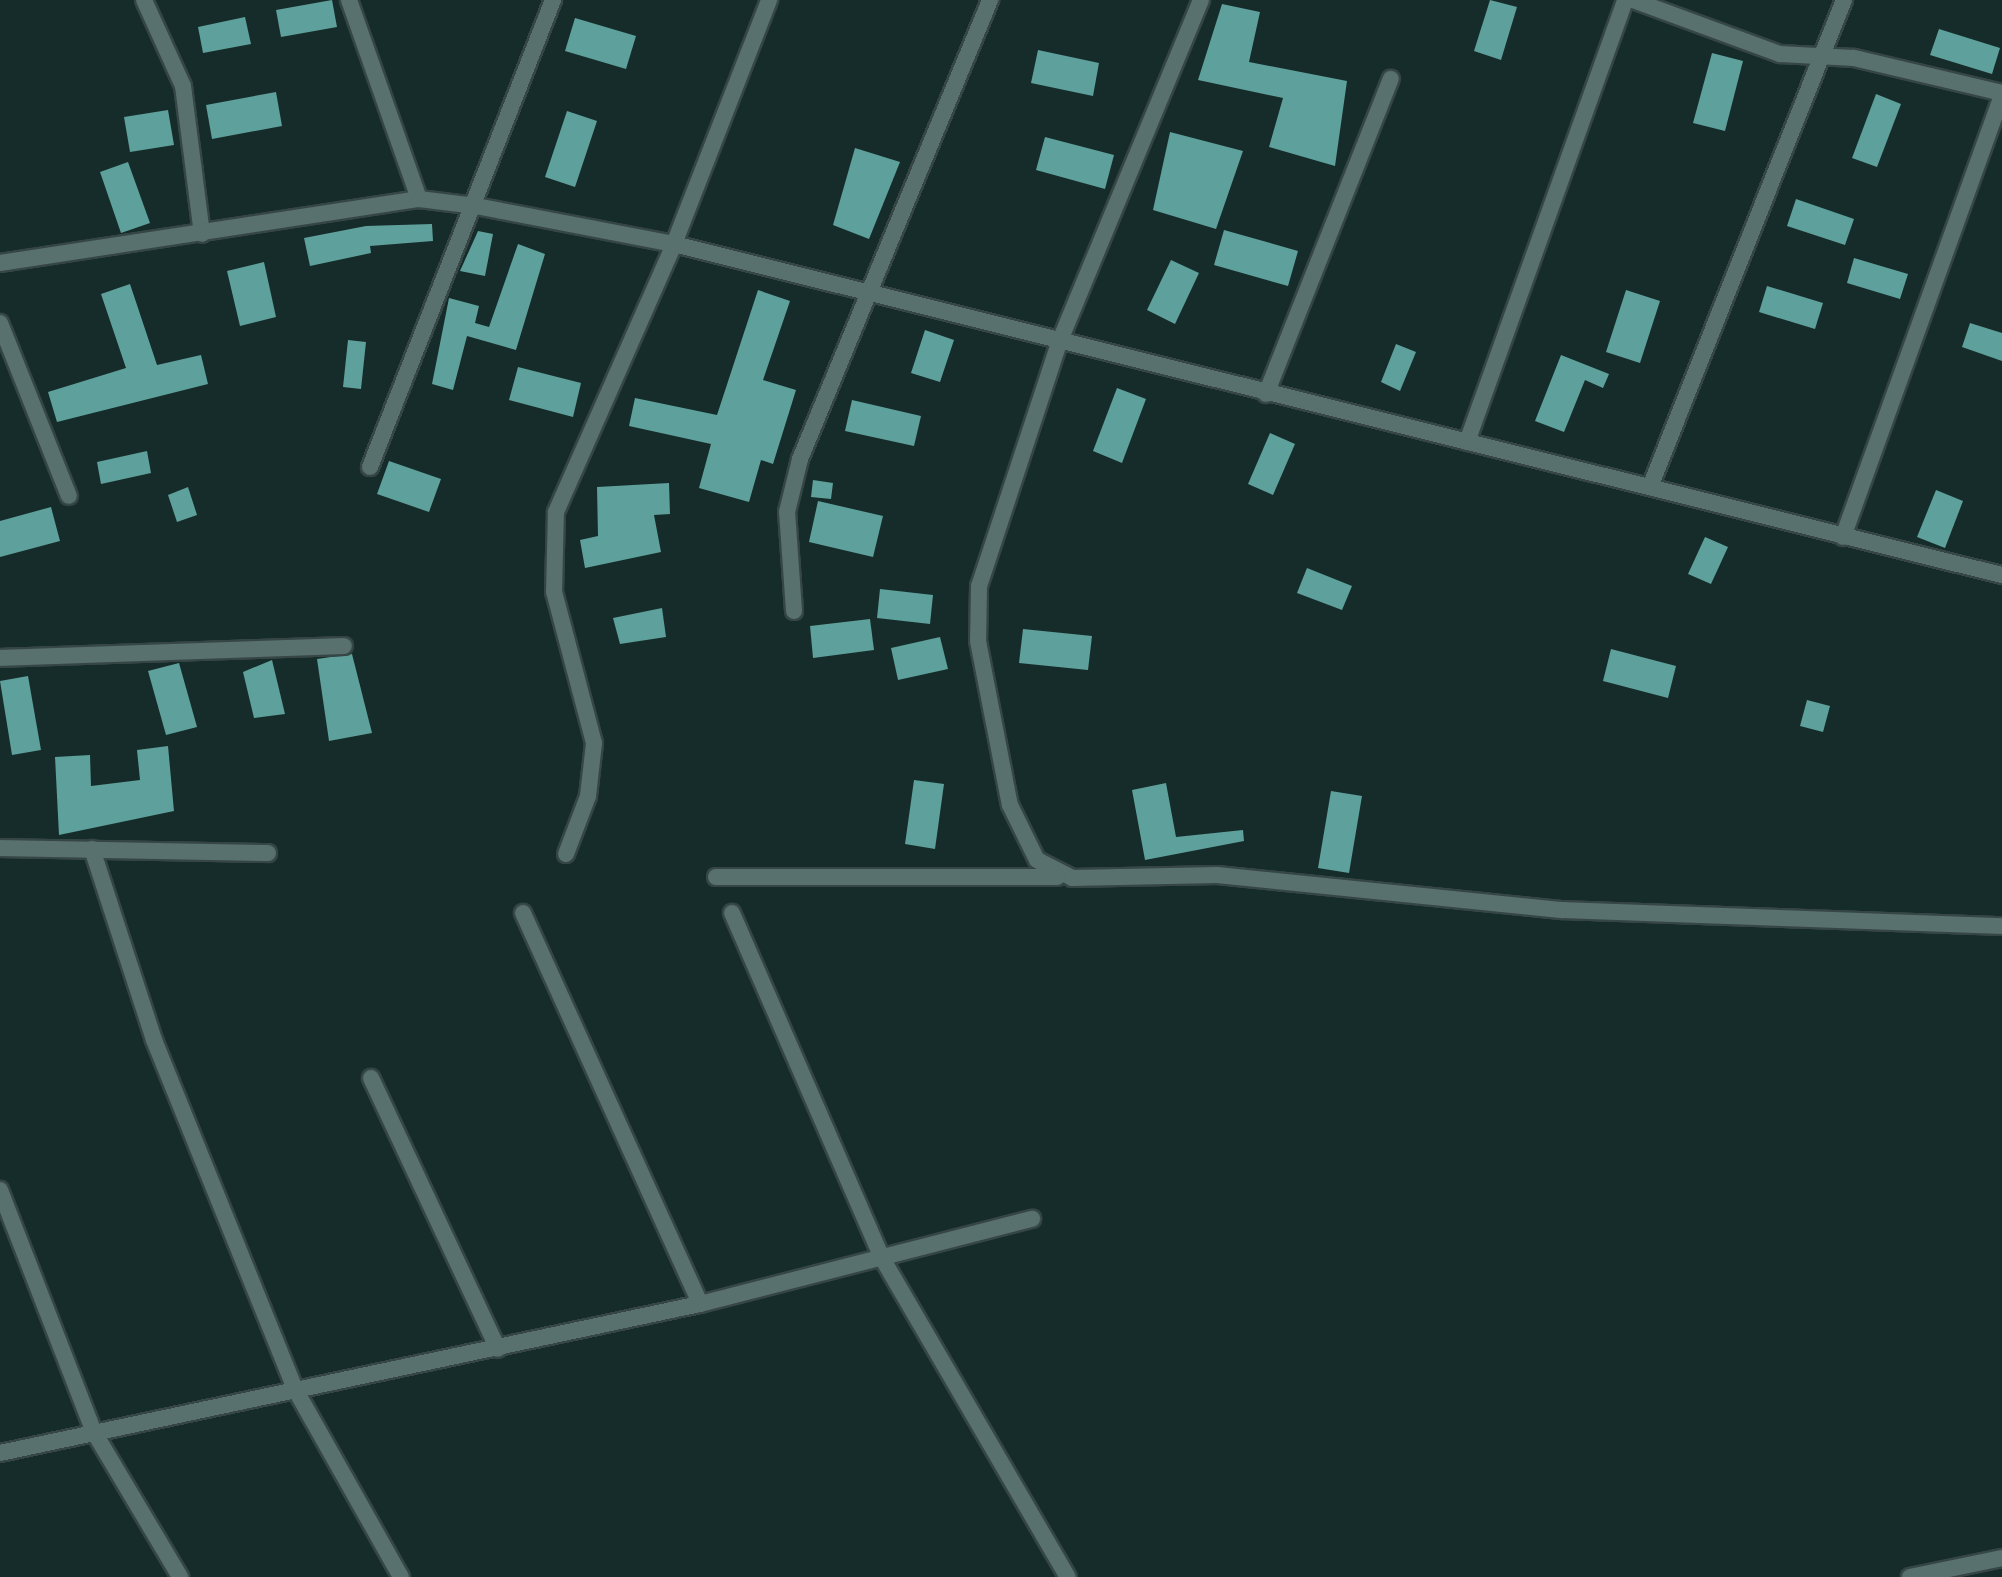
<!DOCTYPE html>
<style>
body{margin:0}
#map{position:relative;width:2002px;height:1577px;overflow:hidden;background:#162c2a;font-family:Mulish,sans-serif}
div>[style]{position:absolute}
.building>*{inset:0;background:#5ea09b}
.roads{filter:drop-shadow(2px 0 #354645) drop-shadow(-2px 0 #354645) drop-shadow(0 2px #354645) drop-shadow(0 -2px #354645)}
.street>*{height:16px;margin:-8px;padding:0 8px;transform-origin:8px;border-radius:8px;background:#58706e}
span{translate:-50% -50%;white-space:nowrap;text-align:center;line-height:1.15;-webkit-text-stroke:8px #162c2a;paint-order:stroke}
</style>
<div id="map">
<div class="building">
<div style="clip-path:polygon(332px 0,337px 27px,281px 37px,276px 10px)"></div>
<div style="clip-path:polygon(1490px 0,1517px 7px,1501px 60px,1474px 51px)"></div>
<div style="clip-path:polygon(1222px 4px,1260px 12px,1249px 62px,1347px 81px,1335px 166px,1269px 147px,1283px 98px,1198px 80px)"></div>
<div style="clip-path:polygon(245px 17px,251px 44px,203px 53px,198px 27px)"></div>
<div style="clip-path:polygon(575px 18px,636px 36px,626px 69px,565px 51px)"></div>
<div style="clip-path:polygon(1939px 29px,2000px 48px,1992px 74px,1930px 55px)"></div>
<div style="clip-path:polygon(1038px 50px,1099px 63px,1093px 96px,1031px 83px)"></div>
<div style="clip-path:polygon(1712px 53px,1743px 61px,1725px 131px,1693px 123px)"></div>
<div style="clip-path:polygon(276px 92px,282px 126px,212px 139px,206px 105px)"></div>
<div style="clip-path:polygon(1876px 94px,1901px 104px,1877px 167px,1852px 158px)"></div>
<div style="clip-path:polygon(168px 110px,174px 145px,130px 152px,124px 117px)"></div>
<div style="clip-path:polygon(567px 111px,597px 121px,575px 187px,545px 177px)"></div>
<div style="clip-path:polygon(1170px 132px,1243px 151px,1216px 229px,1153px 210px)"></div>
<div style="clip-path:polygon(1045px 137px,1114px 155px,1105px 189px,1036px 170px)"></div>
<div style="clip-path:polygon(855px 148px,900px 162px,869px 239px,833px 225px)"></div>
<div style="clip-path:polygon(128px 162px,150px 223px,121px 233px,100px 172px)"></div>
<div style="clip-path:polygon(1796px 199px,1854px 219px,1845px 245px,1787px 226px)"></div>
<div style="clip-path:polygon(432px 224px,433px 241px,370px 246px,371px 253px,310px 266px,304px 238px,366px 226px)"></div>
<div style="clip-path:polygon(1224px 230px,1298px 251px,1288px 286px,1214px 265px)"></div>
<div style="clip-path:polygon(478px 231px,493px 234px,485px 276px,460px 271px)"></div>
<div style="clip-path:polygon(518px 244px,545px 254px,516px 350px,467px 336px,453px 390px,432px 384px,449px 298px,479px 306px,475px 323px,489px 327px)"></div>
<div style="clip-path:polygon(1854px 258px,1908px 274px,1900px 299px,1847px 283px)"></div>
<div style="clip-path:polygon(1171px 260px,1199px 273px,1175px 324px,1147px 310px)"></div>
<div style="clip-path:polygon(264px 262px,276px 317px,240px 326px,227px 271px)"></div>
<div style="clip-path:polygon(130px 284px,157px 365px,201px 355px,208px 384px,57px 422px,48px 392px,126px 368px,101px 294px)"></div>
<div style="clip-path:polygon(1767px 286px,1823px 303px,1815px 329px,1759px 312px)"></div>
<div style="clip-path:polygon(758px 290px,790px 301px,763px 380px,796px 390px,773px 464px,761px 460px,749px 502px,699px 488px,711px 444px,629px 426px,635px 398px,717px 415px)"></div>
<div style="clip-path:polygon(1626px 290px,1660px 301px,1640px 363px,1606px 352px)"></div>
<div style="clip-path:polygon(1970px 323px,2002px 333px,2002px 361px,1962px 347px)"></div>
<div style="clip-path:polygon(925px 330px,954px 340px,940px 382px,911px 373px)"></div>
<div style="clip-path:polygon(348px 340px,366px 342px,361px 389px,343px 387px)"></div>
<div style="clip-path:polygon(1396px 344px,1416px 352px,1400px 391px,1381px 382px)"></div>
<div style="clip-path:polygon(1561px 355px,1609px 374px,1603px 388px,1585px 380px,1564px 432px,1535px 421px)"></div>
<div style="clip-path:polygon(518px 367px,581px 383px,573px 417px,509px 400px)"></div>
<div style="clip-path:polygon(1117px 388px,1146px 399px,1122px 463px,1093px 451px)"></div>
<div style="clip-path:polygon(852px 400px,921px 416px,914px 446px,845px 431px)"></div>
<div style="clip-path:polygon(1270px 433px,1295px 444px,1273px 495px,1248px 484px)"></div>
<div style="clip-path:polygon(147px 451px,151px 473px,101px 484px,97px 462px)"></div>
<div style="clip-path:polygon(389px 461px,441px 479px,429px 512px,377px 494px)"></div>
<div style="clip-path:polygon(813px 480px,833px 483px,831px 499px,811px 497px)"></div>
<div style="clip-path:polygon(669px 483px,670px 514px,654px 515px,661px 552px,585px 568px,580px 540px,598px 536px,597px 487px)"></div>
<div style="clip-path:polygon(188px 487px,197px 515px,177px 522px,168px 495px)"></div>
<div style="clip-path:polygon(1936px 490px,1963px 501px,1945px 548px,1917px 537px)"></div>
<div style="clip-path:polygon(818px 501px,883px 516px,873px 557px,809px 542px)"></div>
<div style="clip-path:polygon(51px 507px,60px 541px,0 557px,0 521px)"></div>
<div style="clip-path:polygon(1705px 537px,1728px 547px,1711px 584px,1688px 574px)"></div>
<div style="clip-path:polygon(1307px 568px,1352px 586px,1342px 610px,1297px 593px)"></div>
<div style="clip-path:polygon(880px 589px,933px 595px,930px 624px,877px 618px)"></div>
<div style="clip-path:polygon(662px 608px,666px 637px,620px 644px,613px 618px)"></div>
<div style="clip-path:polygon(870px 619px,874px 650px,813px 658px,810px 626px)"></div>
<div style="clip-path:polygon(1023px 629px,1092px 636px,1088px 670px,1019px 663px)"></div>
<div style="clip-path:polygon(940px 637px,948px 669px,898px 680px,891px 648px)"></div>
<div style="clip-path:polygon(1611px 649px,1676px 666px,1668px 698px,1603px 681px)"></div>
<div style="clip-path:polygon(352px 654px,372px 733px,329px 741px,317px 659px)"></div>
<div style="clip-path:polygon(272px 660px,285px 714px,254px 718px,243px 672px)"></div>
<div style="clip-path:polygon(179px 663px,197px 727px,166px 735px,148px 671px)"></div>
<div style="clip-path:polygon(28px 676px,41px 750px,12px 755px,0 681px)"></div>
<div style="clip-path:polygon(1807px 700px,1830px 706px,1823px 732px,1800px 726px)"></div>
<div style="clip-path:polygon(168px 746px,174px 811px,59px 835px,55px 757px,90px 755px,91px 786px,140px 780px,137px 750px)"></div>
<div style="clip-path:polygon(914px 780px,944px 784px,935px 849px,905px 844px)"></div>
<div style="clip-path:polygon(1166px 783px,1176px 837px,1243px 830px,1244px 841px,1145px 860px,1132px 790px)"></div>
<div style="clip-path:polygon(1331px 791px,1362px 796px,1349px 873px,1318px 868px)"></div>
</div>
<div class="roads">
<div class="street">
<div style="left:144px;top:0;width:94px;rotate:65.6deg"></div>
<div style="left:183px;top:86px;width:149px;rotate:82.7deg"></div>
<div style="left:349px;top:0;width:211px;rotate:70.6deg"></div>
<div style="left:1201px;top:0;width:368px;rotate:112.5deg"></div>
<div style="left:1060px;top:340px;width:259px;rotate:108.2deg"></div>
<div style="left:979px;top:586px;width:55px;rotate:91deg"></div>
<div style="left:978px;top:641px;width:167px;rotate:79deg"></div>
<div style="left:1010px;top:805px;width:61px;rotate:63.9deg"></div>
<div style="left:1037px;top:860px;width:39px;rotate:27deg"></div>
<div style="left:1072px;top:878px;width:145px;rotate:-1.2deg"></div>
<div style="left:1217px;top:875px;width:348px;rotate:5.8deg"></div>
<div style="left:1563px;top:910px;width:439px;rotate:2.1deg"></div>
<div style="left:1633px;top:0;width:157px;rotate:20.2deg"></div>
<div style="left:1780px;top:54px;width:74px;rotate:3.1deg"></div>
<div style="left:1854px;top:58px;width:152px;rotate:13.3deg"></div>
<div style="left:0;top:263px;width:424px;rotate:-8.7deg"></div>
<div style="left:419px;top:199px;width:57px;rotate:7deg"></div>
<div style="left:476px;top:206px;width:202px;rotate:10.9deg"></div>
<div style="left:674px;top:244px;width:1369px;rotate:14deg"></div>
<div style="left:0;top:323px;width:186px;rotate:68.3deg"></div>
<div style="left:1266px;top:394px;width:339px;rotate:-68.4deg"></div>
<div style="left:1467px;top:442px;width:469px;rotate:-70.3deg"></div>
<div style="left:370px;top:467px;width:502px;rotate:-68.6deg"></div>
<div style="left:1650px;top:487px;width:524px;rotate:-68.28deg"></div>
<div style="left:1843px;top:537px;width:469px;rotate:-70.2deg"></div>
<div style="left:794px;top:611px;width:99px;rotate:-94deg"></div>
<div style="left:787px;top:512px;width:55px;rotate:-76.2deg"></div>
<div style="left:800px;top:459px;width:497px;rotate:-67.5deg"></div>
<div style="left:0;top:658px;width:344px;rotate:-2deg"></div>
<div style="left:0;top:848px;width:268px;rotate:1.1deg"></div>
<div style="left:92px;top:849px;width:201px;rotate:72deg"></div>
<div style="left:154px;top:1040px;width:376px;rotate:68deg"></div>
<div style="left:295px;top:1389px;width:216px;rotate:60.6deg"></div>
<div style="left:566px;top:854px;width:62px;rotate:-69.2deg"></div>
<div style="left:588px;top:796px;width:53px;rotate:-83.5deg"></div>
<div style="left:594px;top:743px;width:156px;rotate:-104.8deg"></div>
<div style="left:554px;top:592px;width:80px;rotate:-88.6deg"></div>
<div style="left:556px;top:512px;width:293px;rotate:-66.2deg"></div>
<div style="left:674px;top:244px;width:262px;rotate:-68.7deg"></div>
<div style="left:716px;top:877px;width:341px"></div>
<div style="left:523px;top:913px;width:429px;rotate:65.6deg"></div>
<div style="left:732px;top:913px;width:376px;rotate:66.5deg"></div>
<div style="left:882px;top:1258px;width:369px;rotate:59.8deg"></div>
<div style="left:371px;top:1078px;width:299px;rotate:64.9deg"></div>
<div style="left:0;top:1190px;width:260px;rotate:68.8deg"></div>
<div style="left:94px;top:1432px;width:169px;rotate:59.3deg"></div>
<div style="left:0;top:1453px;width:716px;rotate:-12.02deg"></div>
<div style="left:700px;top:1304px;width:343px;rotate:-14.4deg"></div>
<div style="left:1910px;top:1577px;width:94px;rotate:-11.7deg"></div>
</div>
</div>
</div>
